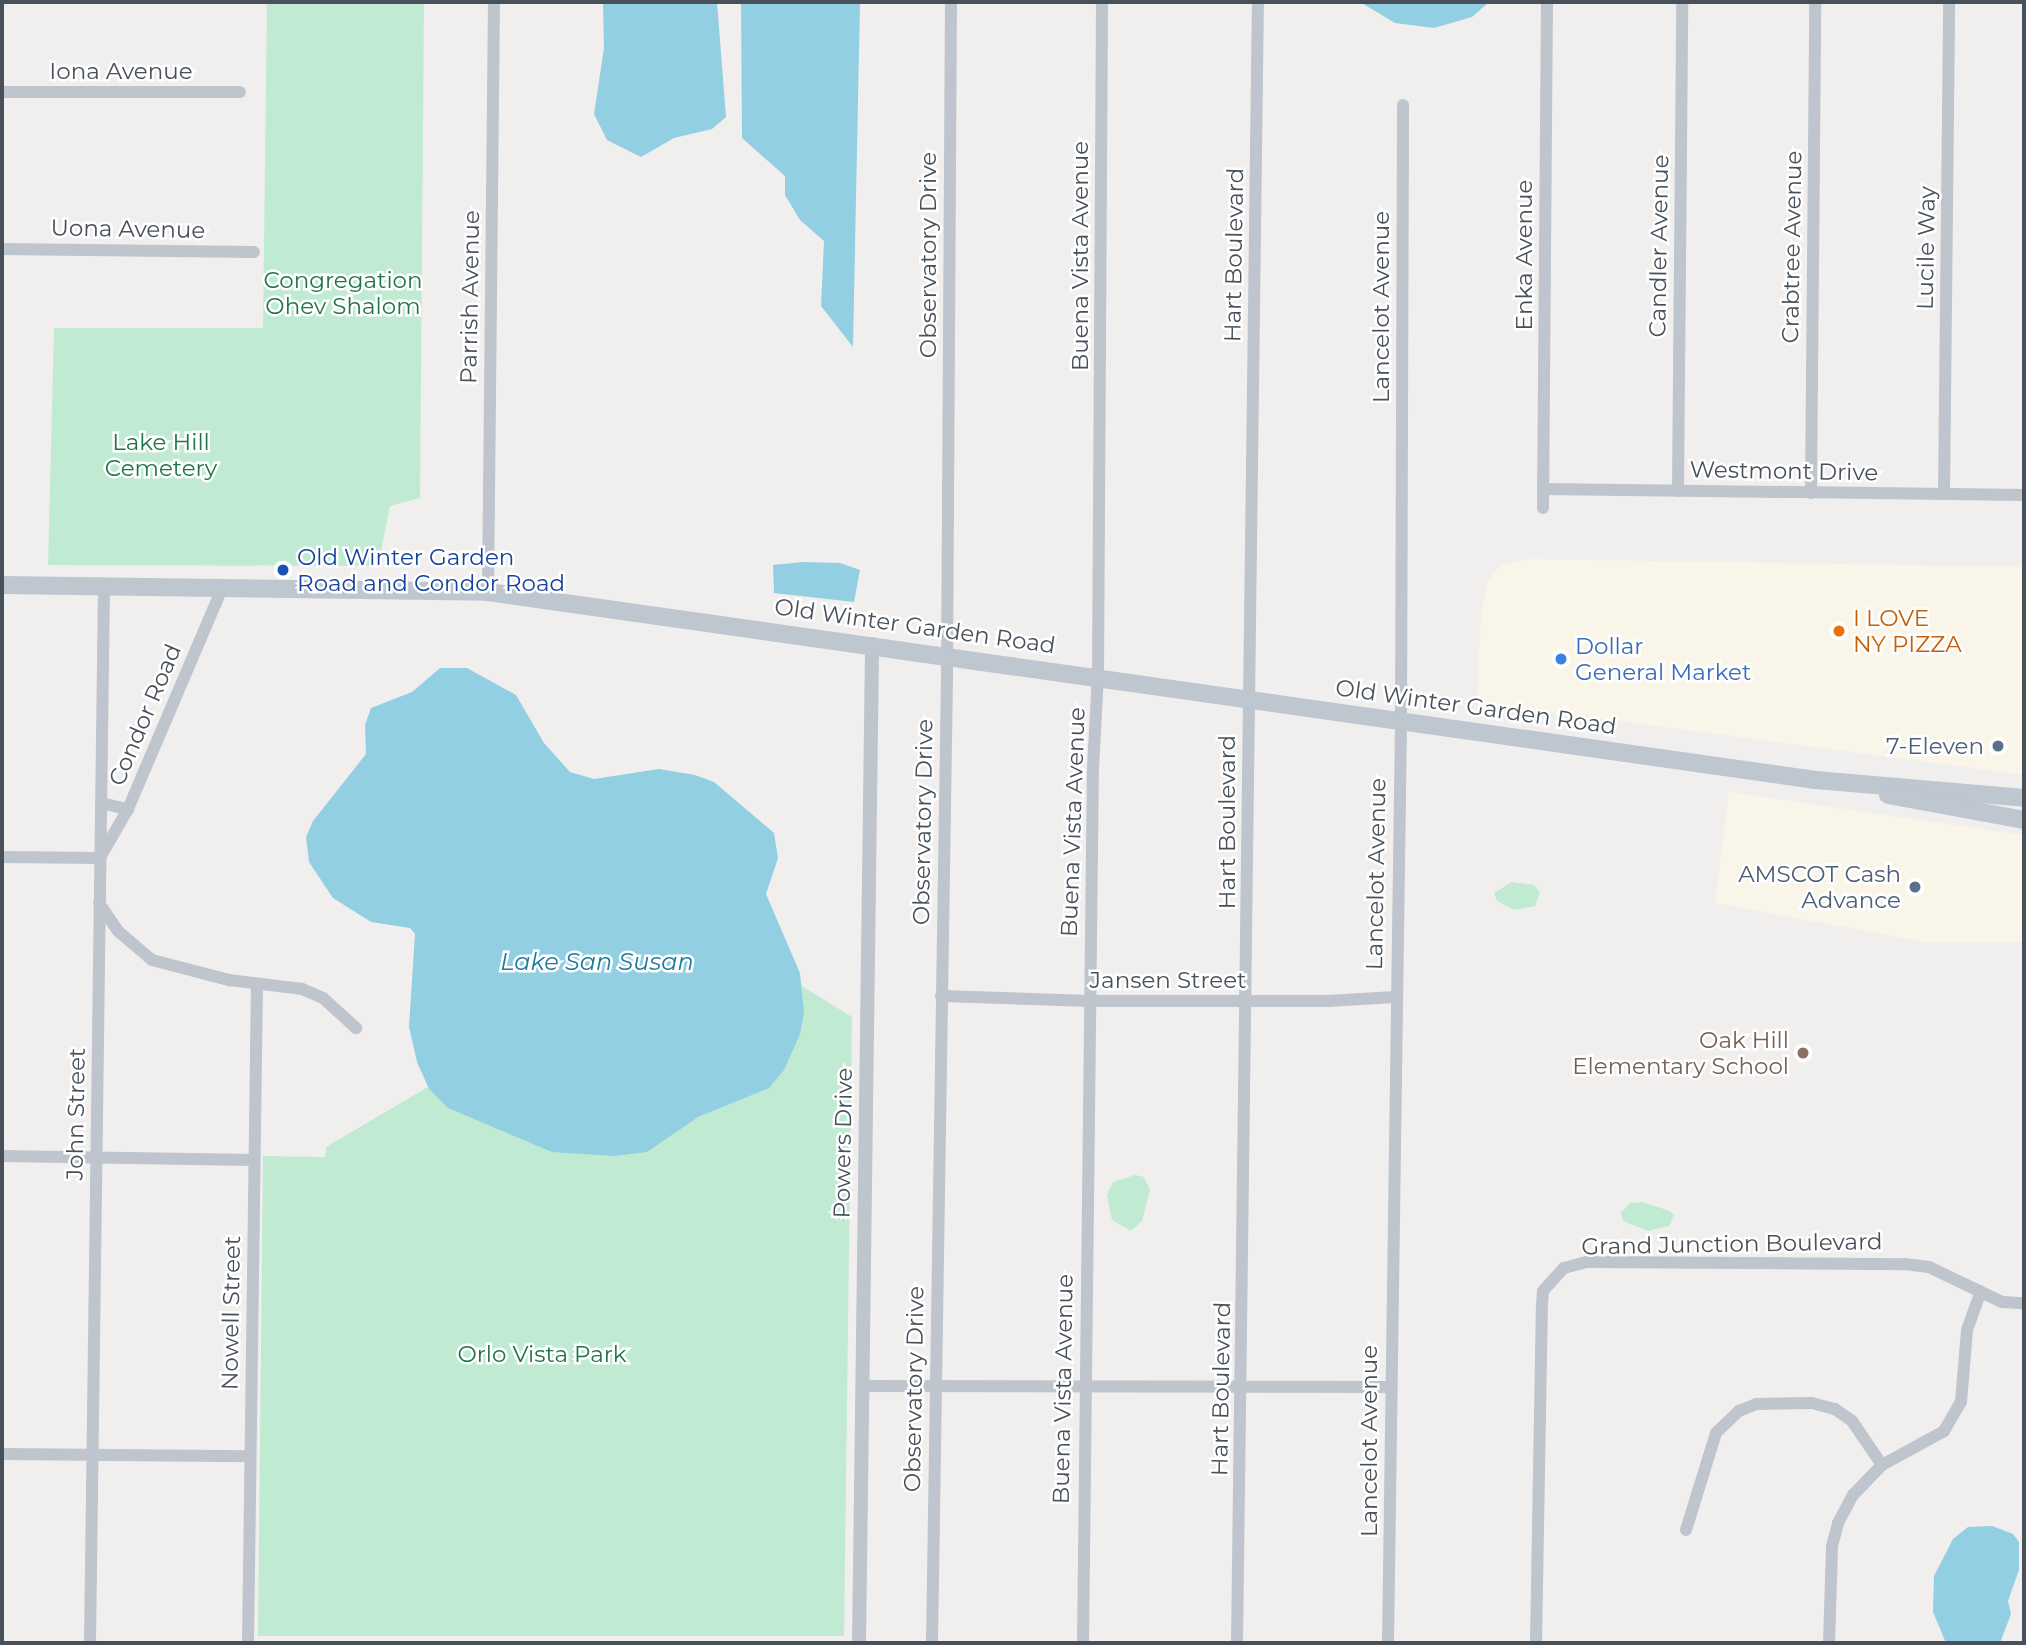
<!DOCTYPE html>
<style>
body{margin:0}
#map{position:relative;width:2026px;height:1645px;overflow:hidden;background:#f1eeee;font-family:Montserrat,sans-serif}
div>[style]{position:absolute}
.commercial>*{inset:0;background:#faf5e9}
.green>*{inset:0;background:#c1ead2}
.water>*{inset:0;background:#93cfe2}
.minor>*{height:12px;margin:-6px;padding:0 6px;transform-origin:6px;border-radius:6px;background:#bec5cc}
.tertiary>*{height:14px;margin:-7px;padding:0 7px;transform-origin:7px;border-radius:7px;background:#bec5cc}
.secondary>*{height:18px;margin:-9px;padding:0 9px;transform-origin:9px;border-radius:9px;background:#bec6d0}
.dots>*{width:19px;height:19px;translate:-50% -50%;box-sizing:border-box;border:4px solid #fff;border-radius:50%}
span{translate:-50% -50%;white-space:nowrap;text-align:center;line-height:1.15;-webkit-text-stroke:5px #fff;paint-order:stroke}
.street-label{font-size:23px;color:#48515a}
.park-label{font-size:23px;color:#21734c}
.transit-label{font-size:23px;color:#164399}
.left{translate:0 -50%;text-align:left}
.food-label{font-size:23px;color:#c56008}
.shop-label{font-size:23px;color:#366cbe}
.service-label{font-size:23px;color:#4e5e75}
.right{translate:-100% -50%;text-align:right}
.education-label{font-size:23px;color:#785e54}
.water-label{font-size:24px;color:#1c7c9a;font-style:italic}
.frame{position:absolute;inset:0;border:4px solid #48515a;pointer-events:none}
</style>
<div id="map">
<div class="commercial">
<div style="clip-path:polygon(1525px 559px,2024px 567px,2024px 775px,1477px 702px,1481px 613px,1488px 581px,1501px 565px)"></div>
<div style="clip-path:polygon(1729px 792px,2024px 835px,2024px 942px,1925px 942px,1715px 903px)"></div>
</div>
<div class="green">
<div style="clip-path:polygon(267px 2px,424px 2px,420px 498px,390px 506px,378px 566px,48px 565px,54px 328px,263px 328px)"></div>
<div style="clip-path:polygon(1512px 882px,1534px 885px,1540px 892px,1535px 906px,1514px 910px,1497px 901px,1494px 893px)"></div>
<div style="clip-path:polygon(763px 962px,852px 1017px,844px 1636px,258px 1636px,263px 1156px,325px 1157px,326px 1147px,499px 1045px)"></div>
<div style="clip-path:polygon(1135px 1175px,1144px 1177px,1150px 1190px,1142px 1221px,1131px 1231px,1112px 1220px,1107px 1195px,1113px 1182px)"></div>
<div style="clip-path:polygon(1642px 1202px,1670px 1211px,1674px 1215px,1669px 1226px,1648px 1231px,1623px 1221px,1621px 1213px,1630px 1203px)"></div>
</div>
<div class="water">
<div style="clip-path:polygon(603px 2px,717px 2px,726px 117px,712px 129px,674px 138px,641px 157px,607px 140px,594px 114px,604px 48px)"></div>
<div style="clip-path:polygon(741px 2px,860px 2px,853px 347px,821px 306px,824px 241px,800px 220px,785px 195px,785px 176px,742px 138px)"></div>
<div style="clip-path:polygon(1360px 2px,1489px 2px,1472px 17px,1434px 28px,1395px 23px)"></div>
<div style="clip-path:polygon(803px 562px,840px 563px,860px 570px,854px 602px,774px 593px,773px 565px)"></div>
<div style="clip-path:polygon(440px 668px,467px 668px,516px 695px,544px 743px,570px 772px,594px 779px,659px 769px,695px 775px,714px 782px,774px 833px,778px 858px,766px 894px,800px 973px,804px 1012px,800px 1034px,784px 1070px,769px 1088px,698px 1117px,647px 1152px,614px 1156px,552px 1152px,448px 1108px,429px 1089px,417px 1062px,409px 1027px,415px 934px,410px 928px,371px 922px,333px 898px,309px 862px,306px 837px,313px 821px,366px 754px,365px 725px,371px 708px,412px 692px)"></div>
<div style="clip-path:polygon(1992px 1526px,2013px 1534px,2019px 1542px,2019px 1570px,2008px 1601px,2011px 1614px,2000px 1643px,1946px 1643px,1933px 1612px,1934px 1576px,1953px 1539px,1968px 1527px)"></div>
</div>
<div class="minor">
<div style="left:2px;top:92px;width:238px"></div>
<div style="left:2px;top:249px;width:252px;rotate:0.7deg"></div>
<div style="left:1543px;top:489px;width:481px;rotate:0.7deg"></div>
<div style="left:1678px;top:491px;width:489px;rotate:-89.5deg"></div>
<div style="left:1811px;top:493px;width:491px;rotate:-89.5deg"></div>
<div style="left:1944px;top:494px;width:492px;rotate:-89.4deg"></div>
<div style="left:1543px;top:508px;width:506px;rotate:-89.55deg"></div>
<div style="left:488px;top:592px;width:590px;rotate:-89.42deg"></div>
<div style="left:101px;top:803px;width:28px;rotate:13deg"></div>
<div style="left:102px;top:854px;width:52px;rotate:-60deg"></div>
<div style="left:128px;top:809px;width:242px;rotate:-66.9deg"></div>
<div style="left:2px;top:857px;width:98px;rotate:0.6deg"></div>
<div style="left:99px;top:903px;width:34px;rotate:56deg"></div>
<div style="left:118px;top:931px;width:45px;rotate:40.5deg"></div>
<div style="left:152px;top:960px;width:80px;rotate:14.6deg"></div>
<div style="left:229px;top:980px;width:74px;rotate:7deg"></div>
<div style="left:302px;top:989px;width:23px;rotate:23deg"></div>
<div style="left:323px;top:998px;width:45px;rotate:42.3deg"></div>
<div style="left:941px;top:996px;width:149px;rotate:1.9deg"></div>
<div style="left:1090px;top:1001px;width:238px"></div>
<div style="left:1328px;top:1001px;width:67px;rotate:-3.4deg"></div>
<div style="left:2px;top:1156px;width:252px;rotate:0.9deg"></div>
<div style="left:863px;top:1386px;width:527px;rotate:0.11deg"></div>
<div style="left:2px;top:1454px;width:247px;rotate:0.5deg"></div>
<div style="left:1686px;top:1530px;width:102px;rotate:-72.8deg"></div>
<div style="left:1716px;top:1433px;width:32px;rotate:-44deg"></div>
<div style="left:1739px;top:1411px;width:18px;rotate:-22deg"></div>
<div style="left:1756px;top:1404px;width:56px;rotate:-1deg"></div>
<div style="left:1812px;top:1403px;width:24px;rotate:15deg"></div>
<div style="left:1835px;top:1409px;width:21px;rotate:35deg"></div>
<div style="left:1852px;top:1421px;width:53px;rotate:55.7deg"></div>
<div style="left:90px;top:1643px;width:1059px;rotate:-89.24deg"></div>
<div style="left:248px;top:1643px;width:659px;rotate:-89.22deg"></div>
<div style="left:932px;top:1643px;width:971px;rotate:-89.11deg"></div>
<div style="left:947px;top:672px;width:670px;rotate:-89.66deg"></div>
<div style="left:1083px;top:1643px;width:875px;rotate:-89.35deg"></div>
<div style="left:1093px;top:768px;width:91px;rotate:-86.9deg"></div>
<div style="left:1098px;top:677px;width:675px;rotate:-89.66deg"></div>
<div style="left:1237px;top:1643px;width:1641px;rotate:-89.27deg"></div>
<div style="left:1388px;top:1643px;width:922px;rotate:-89.19deg"></div>
<div style="left:1401px;top:721px;width:616px;rotate:-89.81deg"></div>
<div style="left:1536px;top:1643px;width:338px;rotate:-89deg"></div>
<div style="left:1542px;top:1305px;width:14px;rotate:-86deg"></div>
<div style="left:1543px;top:1291px;width:31px;rotate:-48deg"></div>
<div style="left:1564px;top:1268px;width:24px;rotate:-15deg"></div>
<div style="left:1587px;top:1262px;width:317px;rotate:0.4deg"></div>
<div style="left:1904px;top:1264px;width:25px;rotate:7deg"></div>
<div style="left:1929px;top:1267px;width:81px;rotate:25.6deg"></div>
<div style="left:2002px;top:1302px;width:22px;rotate:3deg"></div>
<div style="left:1829px;top:1643px;width:97px;rotate:-88.2deg"></div>
<div style="left:1832px;top:1546px;width:24px;rotate:-75deg"></div>
<div style="left:1838px;top:1523px;width:32px;rotate:-62deg"></div>
<div style="left:1853px;top:1495px;width:42px;rotate:-46deg"></div>
<div style="left:1882px;top:1465px;width:71px;rotate:-28.7deg"></div>
<div style="left:1944px;top:1431px;width:34px;rotate:-60deg"></div>
<div style="left:1961px;top:1402px;width:72px;rotate:-85.2deg"></div>
<div style="left:1967px;top:1330px;width:41px;rotate:-70.3deg"></div>
</div>
<div class="tertiary">
<div style="left:859px;top:1643px;width:999px;rotate:-89.25deg"></div>
</div>
<div class="secondary">
<div style="left:2px;top:585px;width:486px;rotate:0.8deg"></div>
<div style="left:488px;top:592px;width:1341px;rotate:8.06deg"></div>
<div style="left:1816px;top:780px;width:209px;rotate:4.9deg"></div>
<div style="left:1888px;top:795px;width:138px;rotate:10.4deg"></div>
</div>
<div class="dots">
<div style="left:283px;top:570px;background:#1a4fb4"></div>
<div style="left:1839px;top:631px;background:#e8710a"></div>
<div style="left:1561px;top:659px;background:#3f7fe0"></div>
<div style="left:1998px;top:746px;background:#5c6f8a"></div>
<div style="left:1915px;top:887px;background:#5c6f8a"></div>
<div style="left:1803px;top:1053px;background:#8d6e63"></div>
</div>
<div class="street-label">
<span style="left:121px;top:71px">Iona Avenue</span>
<span style="left:128px;top:229px;rotate:1deg">Uona Avenue</span>
<span style="left:1659px;top:246px;rotate:-89deg">Candler Avenue</span>
<span style="left:1792px;top:247px;rotate:-89deg">Crabtree Avenue</span>
<span style="left:1926px;top:248px;rotate:-89deg">Lucile Way</span>
<span style="left:928px;top:255px;rotate:-90deg">Observatory Drive</span>
<span style="left:1234px;top:255px;rotate:-89deg">Hart Boulevard</span>
<span style="left:1524px;top:255px;rotate:-90deg">Enka Avenue</span>
<span style="left:1080px;top:256px;rotate:-90deg">Buena Vista Avenue</span>
<span style="left:470px;top:297px;rotate:-89deg">Parrish Avenue</span>
<span style="left:1381px;top:307px;rotate:-90deg">Lancelot Avenue</span>
<span style="left:1784px;top:471px;rotate:1deg">Westmont Drive</span>
<span style="left:915px;top:626px;rotate:8deg">Old Winter Garden Road</span>
<span style="left:1476px;top:707px;rotate:8deg">Old Winter Garden Road</span>
<span style="left:145px;top:715px;rotate:-67deg">Condor Road</span>
<span style="left:923px;top:822px;rotate:-89deg">Observatory Drive</span>
<span style="left:1073px;top:822px;rotate:-88deg">Buena Vista Avenue</span>
<span style="left:1227px;top:822px;rotate:-90deg">Hart Boulevard</span>
<span style="left:1376px;top:874px;rotate:-89deg">Lancelot Avenue</span>
<span style="left:1168px;top:980px">Jansen Street</span>
<span style="left:76px;top:1114px;rotate:-89deg">John Street</span>
<span style="left:843px;top:1143px;rotate:-89deg">Powers Drive</span>
<span style="left:1732px;top:1244px;rotate:-1deg">Grand Junction Boulevard</span>
<span style="left:231px;top:1313px;rotate:-89deg">Nowell Street</span>
<span style="left:914px;top:1389px;rotate:-89deg">Observatory Drive</span>
<span style="left:1063px;top:1389px;rotate:-89deg">Buena Vista Avenue</span>
<span style="left:1221px;top:1389px;rotate:-89deg">Hart Boulevard</span>
<span style="left:1369px;top:1441px;rotate:-90deg">Lancelot Avenue</span>
</div>
<div class="park-label">
<span style="left:343px;top:293px">Congregation<br>Ohev Shalom</span>
<span style="left:161px;top:455px">Lake Hill<br>Cemetery</span>
<span style="left:542px;top:1354px">Orlo Vista Park</span>
</div>
<div class="transit-label">
<span class="left" style="left:297px;top:570px">Old Winter Garden<br>Road and Condor Road</span>
</div>
<div class="food-label">
<span class="left" style="left:1853px;top:631px">I LOVE<br>NY PIZZA</span>
</div>
<div class="shop-label">
<span class="left" style="left:1575px;top:659px">Dollar<br>General Market</span>
</div>
<div class="service-label">
<span class="right" style="left:1984px;top:746px">7-Eleven</span>
<span class="right" style="left:1901px;top:887px">AMSCOT Cash<br>Advance</span>
</div>
<div class="education-label">
<span class="right" style="left:1789px;top:1053px">Oak Hill<br>Elementary School</span>
</div>
<div class="water-label">
<span style="left:597px;top:962px">Lake San Susan</span>
</div>
<div class="frame"></div>
</div>
